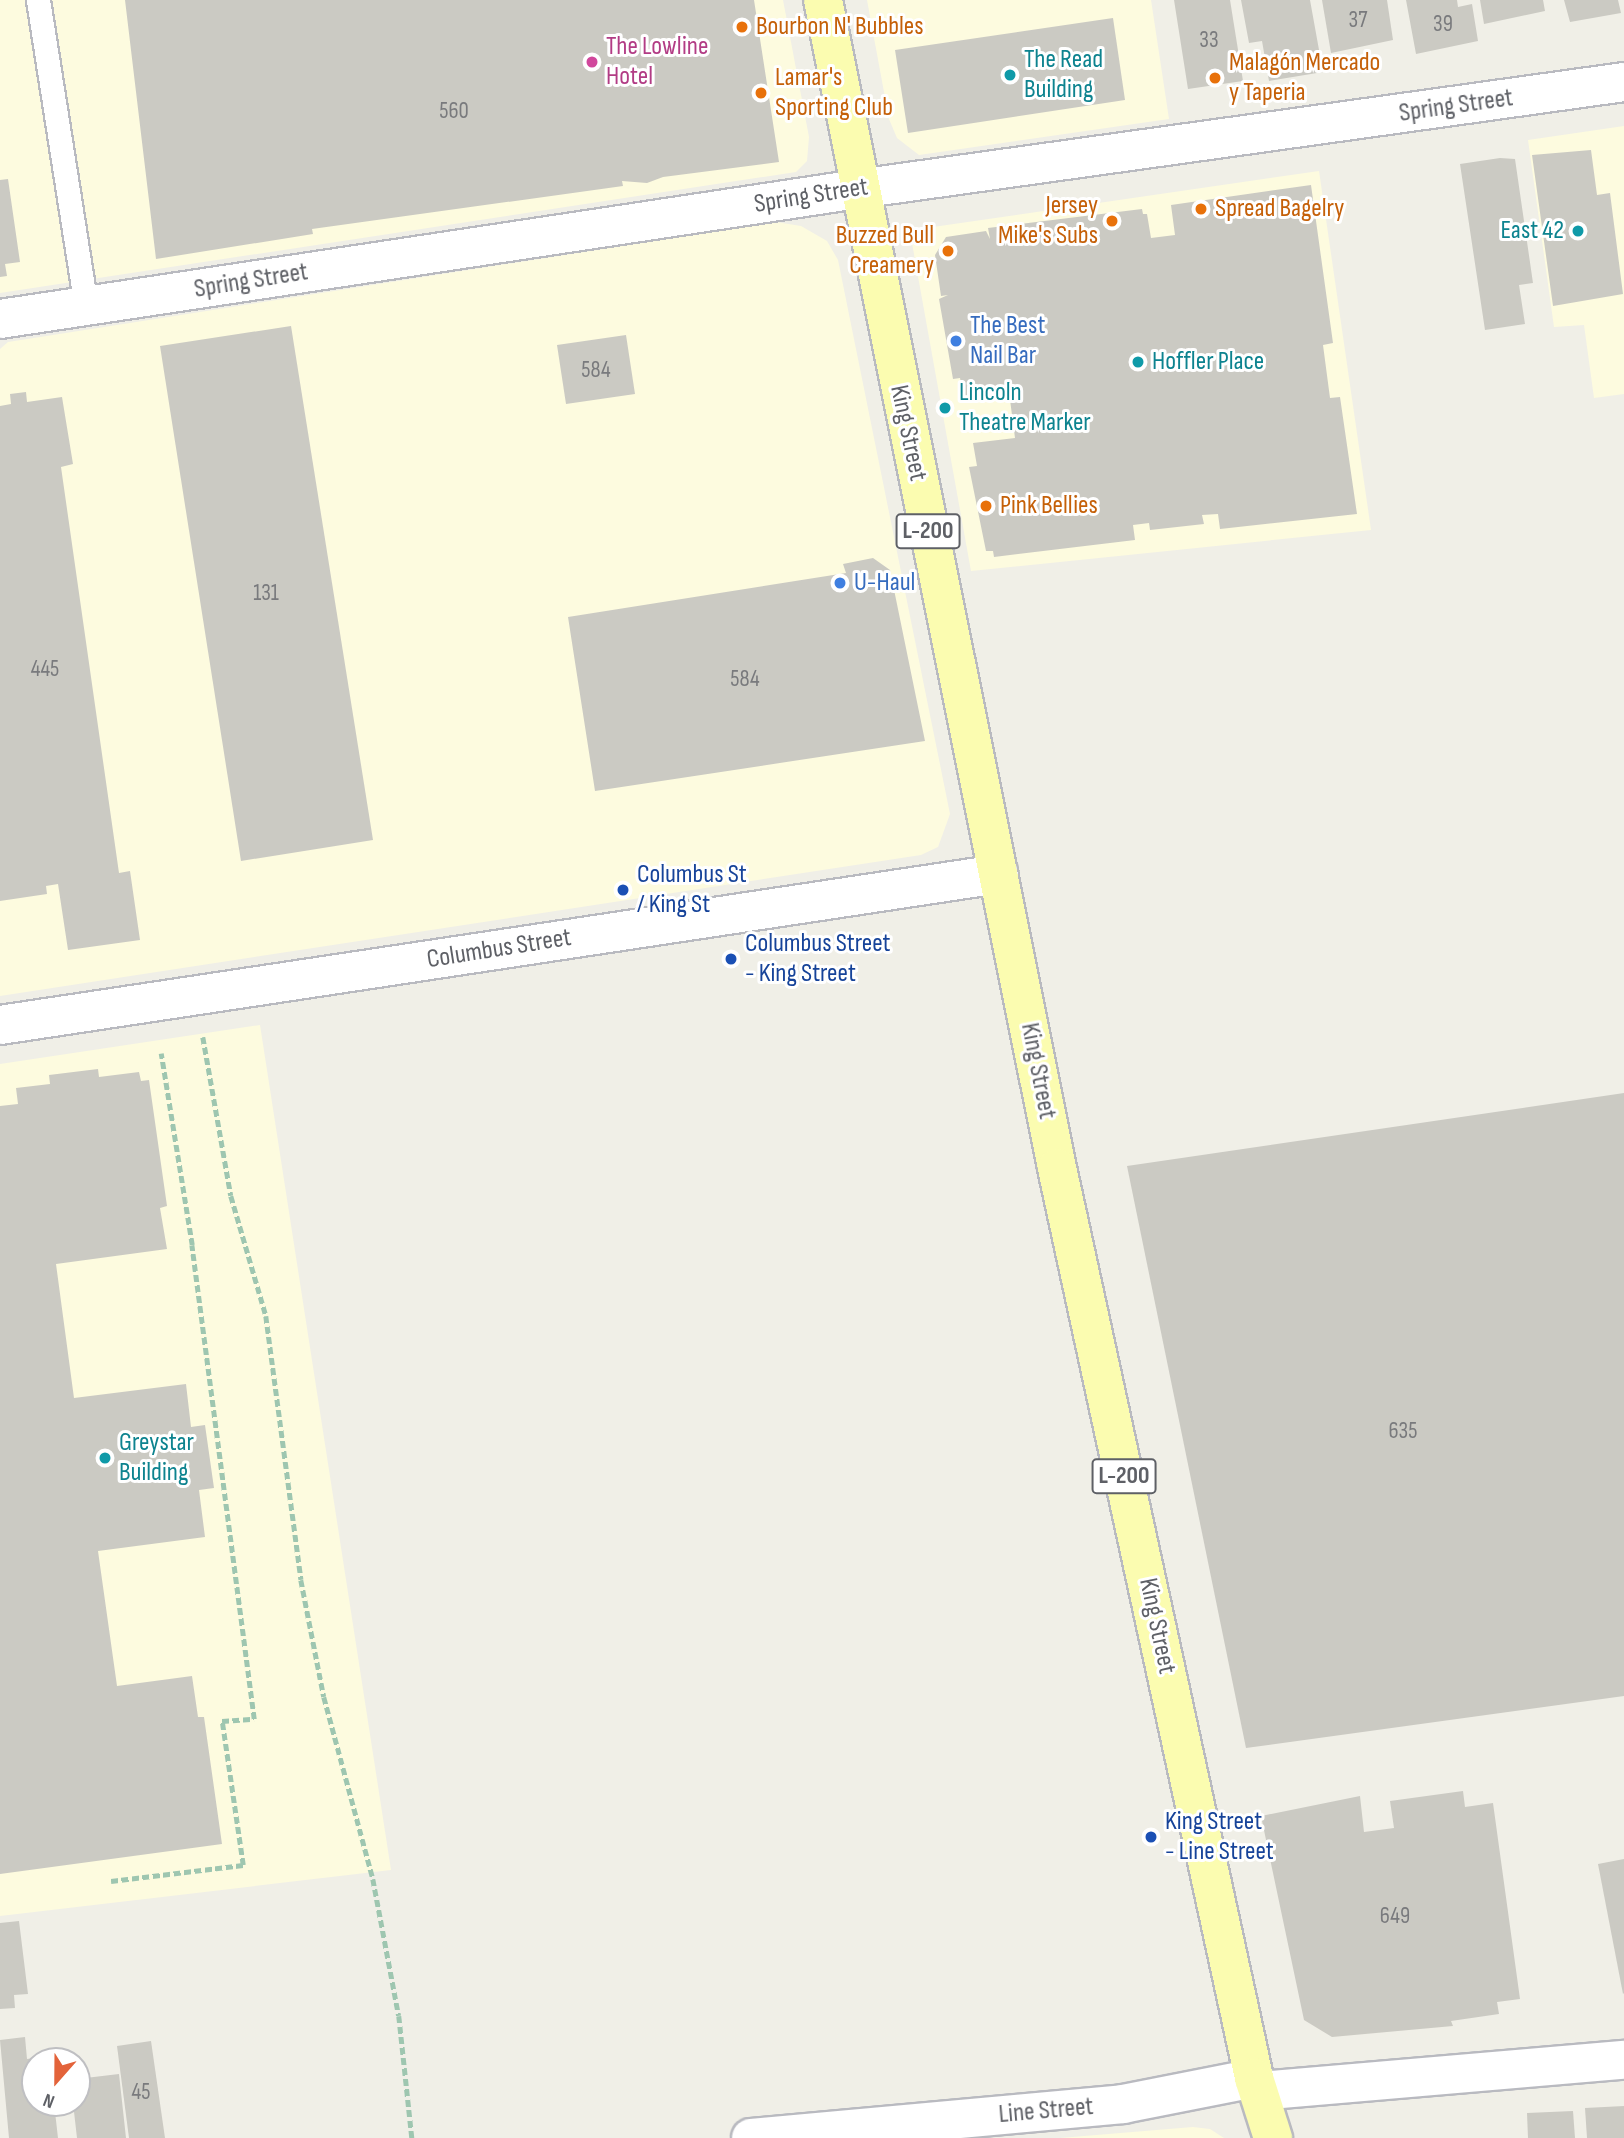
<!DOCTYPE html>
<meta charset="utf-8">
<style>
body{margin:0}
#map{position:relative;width:1624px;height:2138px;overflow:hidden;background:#f0efe7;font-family:"Sofia Sans Condensed",sans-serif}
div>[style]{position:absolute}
.commercial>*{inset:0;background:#fdfbdf}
.building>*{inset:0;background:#cbcac3}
.path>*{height:4.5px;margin-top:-2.25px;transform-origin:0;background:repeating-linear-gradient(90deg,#9ec6b0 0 7px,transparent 0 10.5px)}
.roads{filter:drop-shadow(2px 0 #b9bac0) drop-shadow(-2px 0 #b9bac0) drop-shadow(0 2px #b9bac0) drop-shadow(0 -2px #b9bac0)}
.service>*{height:23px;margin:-11.5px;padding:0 11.5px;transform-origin:11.5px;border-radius:11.5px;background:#fff}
.minor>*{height:38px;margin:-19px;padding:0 19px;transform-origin:19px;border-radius:19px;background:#fff}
.tertiary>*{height:38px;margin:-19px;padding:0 19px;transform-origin:19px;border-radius:19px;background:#fff}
.secondary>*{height:38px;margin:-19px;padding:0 19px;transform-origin:19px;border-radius:19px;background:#fff}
.primary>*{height:38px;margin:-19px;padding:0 19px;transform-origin:19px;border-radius:19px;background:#fbfcb0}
.dots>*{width:19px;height:19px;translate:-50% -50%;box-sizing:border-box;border:4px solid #fff;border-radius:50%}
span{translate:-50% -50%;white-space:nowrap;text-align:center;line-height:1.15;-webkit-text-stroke:6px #fff;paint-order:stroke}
.number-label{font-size:23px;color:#797a7d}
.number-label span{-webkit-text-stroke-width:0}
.shield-label span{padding:2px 5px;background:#fff;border:2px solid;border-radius:5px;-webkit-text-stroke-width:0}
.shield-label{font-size:24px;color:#5e6066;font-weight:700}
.food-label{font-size:26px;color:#c56008}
.left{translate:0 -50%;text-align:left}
.right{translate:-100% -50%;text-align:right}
.hotel-label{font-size:26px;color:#b23c85}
.culture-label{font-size:26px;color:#0d838f}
.street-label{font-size:26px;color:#5e6066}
.shop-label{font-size:26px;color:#366cbe}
.transit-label{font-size:26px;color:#164399}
.north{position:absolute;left:21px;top:2047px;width:70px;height:70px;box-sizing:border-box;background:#fff;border:2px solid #bfbfc2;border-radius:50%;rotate:201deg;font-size:19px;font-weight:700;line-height:28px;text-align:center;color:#5e6066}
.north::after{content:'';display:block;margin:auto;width:24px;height:32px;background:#e3633a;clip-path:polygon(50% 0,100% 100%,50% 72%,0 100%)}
</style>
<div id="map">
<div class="commercial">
<div style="clip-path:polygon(0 0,783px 0,809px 137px,807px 161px,796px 172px,0 293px)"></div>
<div style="clip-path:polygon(867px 0,1151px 0,1169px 119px,919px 155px,897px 138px,889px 119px)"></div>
<div style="clip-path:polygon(1624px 126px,1624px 394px,1594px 398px,1584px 325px,1554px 327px,1528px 140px)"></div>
<div style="clip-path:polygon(1319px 171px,1371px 530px,971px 571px,912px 243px,919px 229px)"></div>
<div style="clip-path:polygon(776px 222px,801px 226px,827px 241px,838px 260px,950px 814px,938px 847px,921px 855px,0 996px,0 349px,8px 342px)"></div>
<div style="clip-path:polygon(260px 1025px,391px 1870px,0 1916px,0 1064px)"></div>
<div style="clip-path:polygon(1193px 2127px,1210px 2129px,1224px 2138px,1060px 2138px)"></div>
</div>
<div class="building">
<div style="clip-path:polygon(125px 0,754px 0,779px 162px,663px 177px,647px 183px,622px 181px,623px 186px,312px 229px,313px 234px,156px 259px)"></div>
<div style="clip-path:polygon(1174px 0,1230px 0,1243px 81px,1188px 89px)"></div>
<div style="clip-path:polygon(1241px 0,1310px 0,1323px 72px,1269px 81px,1262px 41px,1249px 43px)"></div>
<div style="clip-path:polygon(1322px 0,1387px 0,1393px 40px,1331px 53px)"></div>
<div style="clip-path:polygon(1406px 0,1457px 0,1458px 7px,1472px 4px,1478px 41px,1416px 54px)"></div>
<div style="clip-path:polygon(1480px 0,1543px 0,1545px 11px,1484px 24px)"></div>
<div style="clip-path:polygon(1564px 0,1618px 0,1621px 13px,1570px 22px)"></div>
<div style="clip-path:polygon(1113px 18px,1125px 100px,908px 133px,895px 50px)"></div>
<div style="clip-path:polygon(1591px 150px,1597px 195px,1610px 193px,1623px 294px,1553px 306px,1532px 155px)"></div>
<div style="clip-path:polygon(1500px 158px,1515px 159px,1533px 283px,1519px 285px,1525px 324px,1485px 330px,1460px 164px)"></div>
<div style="clip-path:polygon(8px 179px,20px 262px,5px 264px,7px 276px,0 277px,0 180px)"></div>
<div style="clip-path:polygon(1311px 185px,1333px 343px,1323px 345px,1330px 398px,1340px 397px,1357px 514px,1220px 529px,1218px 514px,1202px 515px,1204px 524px,1150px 530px,1149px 523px,1133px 525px,1135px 540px,994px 557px,993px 551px,986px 551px,969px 467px,977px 466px,973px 443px,1015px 438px,1009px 392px,964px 399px,960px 378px,953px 379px,939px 299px,948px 295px,941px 296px,935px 255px,946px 237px,986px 231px,990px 239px,988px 228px,1142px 209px,1143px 214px,1147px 214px,1151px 238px,1175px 235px,1171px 205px)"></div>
<div style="clip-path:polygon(291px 326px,373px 840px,241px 861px,160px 346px)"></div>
<div style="clip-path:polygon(626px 335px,635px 394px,566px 404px,557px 345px)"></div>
<div style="clip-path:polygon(26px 392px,27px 402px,62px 397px,73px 464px,61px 467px,119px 873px,130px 871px,140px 940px,68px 950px,58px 884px,46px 886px,47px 894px,0 901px,0 406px,11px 404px,10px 394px)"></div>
<div style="clip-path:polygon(873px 558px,890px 570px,925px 741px,595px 791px,568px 617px,846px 573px,843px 564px)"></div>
<div style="clip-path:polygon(98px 1069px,99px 1077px,139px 1072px,141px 1081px,149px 1080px,167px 1206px,160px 1208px,167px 1249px,56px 1264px,74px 1398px,186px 1384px,191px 1427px,205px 1425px,214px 1488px,199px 1490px,205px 1537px,98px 1551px,117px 1686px,192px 1676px,198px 1717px,204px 1717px,222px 1844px,0 1874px,0 1106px,18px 1104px,16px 1088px,50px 1084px,49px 1075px)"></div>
<div style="clip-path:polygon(1624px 1093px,1624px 1696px,1246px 1748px,1127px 1166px)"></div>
<div style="clip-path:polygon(1463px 1791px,1465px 1807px,1493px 1803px,1520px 1999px,1497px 2002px,1499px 2014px,1451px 2021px,1453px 2026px,1332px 2037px,1304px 2020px,1261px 1816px,1360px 1796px,1364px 1832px,1394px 1828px,1390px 1801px)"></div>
<div style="clip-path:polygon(1624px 1859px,1624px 1993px,1623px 1994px,1598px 1864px)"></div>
<div style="clip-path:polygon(19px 1921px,28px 1994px,14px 1995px,15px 2008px,0 2009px,0 1923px)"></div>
<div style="clip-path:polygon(25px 2037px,27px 2059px,49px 2056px,50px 2061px,35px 2061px,35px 2103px,54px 2103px,58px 2138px,9px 2138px,0 2040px)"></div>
<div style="clip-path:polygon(151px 2041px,165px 2138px,129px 2138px,117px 2046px)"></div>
<div style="clip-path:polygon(119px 2074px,126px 2138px,77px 2138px,73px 2103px,77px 2103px,77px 2079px)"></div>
<div style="clip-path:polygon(1624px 2106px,1624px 2138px,1587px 2138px,1585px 2108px)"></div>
<div style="clip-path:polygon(1573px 2111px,1575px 2138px,1528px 2138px,1527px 2113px)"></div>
</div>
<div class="path">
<div style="left:203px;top:1037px;width:161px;rotate:80deg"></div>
<div style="left:231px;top:1196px;width:125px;rotate:73.7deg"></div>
<div style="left:266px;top:1316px;width:266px;rotate:82.4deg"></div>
<div style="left:301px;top:1580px;width:119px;rotate:78.9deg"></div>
<div style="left:324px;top:1697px;width:188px;rotate:74.9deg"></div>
<div style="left:373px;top:1879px;width:139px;rotate:79.3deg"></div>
<div style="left:399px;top:2016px;width:123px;rotate:83.9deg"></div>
<div style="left:111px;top:1881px;width:133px;rotate:-6.9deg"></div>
<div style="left:243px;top:1865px;width:146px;rotate:-98.3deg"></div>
<div style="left:222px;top:1721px;width:32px;rotate:-4deg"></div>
<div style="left:254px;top:1719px;width:478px;rotate:-97.5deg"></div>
<div style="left:192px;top:1245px;width:194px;rotate:-99.2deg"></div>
</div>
<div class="roads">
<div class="service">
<div style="left:38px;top:0;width:311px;rotate:81.1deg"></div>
</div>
<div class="minor">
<div style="left:1259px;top:2091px;width:366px;rotate:-4.9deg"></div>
<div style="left:751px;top:2138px;width:374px;rotate:-5.2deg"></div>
<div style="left:1123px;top:2104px;width:134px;rotate:-11.2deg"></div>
</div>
<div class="tertiary">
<div style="left:0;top:1025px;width:1010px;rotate:-8.6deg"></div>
</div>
<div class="secondary">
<div style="left:0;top:319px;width:868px;rotate:-8.62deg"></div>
<div style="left:858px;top:189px;width:773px;rotate:-7.95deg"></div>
</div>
<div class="primary">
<div style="left:823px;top:0;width:1191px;rotate:78.67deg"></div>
<div style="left:1057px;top:1168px;width:931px;rotate:77.78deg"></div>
<div style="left:1254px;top:2078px;width:63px;rotate:72.4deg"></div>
</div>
</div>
<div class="dots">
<div style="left:742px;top:27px;background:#e8710a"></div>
<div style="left:592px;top:62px;background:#d1479c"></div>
<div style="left:1010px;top:75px;background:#0f9aa8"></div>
<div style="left:1215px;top:78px;background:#e8710a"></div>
<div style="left:761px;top:93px;background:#e8710a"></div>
<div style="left:1201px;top:209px;background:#e8710a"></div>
<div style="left:1112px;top:221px;background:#e8710a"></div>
<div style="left:1578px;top:231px;background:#0f9aa8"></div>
<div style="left:948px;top:251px;background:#e8710a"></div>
<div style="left:956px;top:341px;background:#3f7fe0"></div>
<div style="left:1138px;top:362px;background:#0f9aa8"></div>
<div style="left:945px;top:408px;background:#0f9aa8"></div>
<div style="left:986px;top:506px;background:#e8710a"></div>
<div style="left:840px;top:583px;background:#3f7fe0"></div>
<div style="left:623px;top:890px;background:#1a4fb4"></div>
<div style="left:731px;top:959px;background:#1a4fb4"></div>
<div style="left:105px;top:1458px;background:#0f9aa8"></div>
<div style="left:1151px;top:1837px;background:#1a4fb4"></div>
</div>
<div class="number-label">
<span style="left:1358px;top:20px">37</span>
<span style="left:1443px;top:24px">39</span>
<span style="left:1209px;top:40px">33</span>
<span style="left:454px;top:111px">560</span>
<span style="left:596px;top:370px">584</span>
<span style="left:266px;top:593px">131</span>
<span style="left:45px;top:669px">445</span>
<span style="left:745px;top:679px">584</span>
<span style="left:1403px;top:1431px">635</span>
<span style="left:1395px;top:1916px">649</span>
<span style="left:141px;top:2092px">45</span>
</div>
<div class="shield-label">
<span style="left:928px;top:531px">L-200</span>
<span style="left:1124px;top:1476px">L-200</span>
</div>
<div class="food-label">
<span class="left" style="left:756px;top:27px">Bourbon N' Bubbles</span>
<span class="left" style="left:1229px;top:78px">Malagón Mercado<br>y Taperia</span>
<span class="left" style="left:775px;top:93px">Lamar's<br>Sporting Club</span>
<span class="right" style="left:1098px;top:221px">Jersey<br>Mike's Subs</span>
<span class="left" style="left:1215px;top:209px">Spread Bagelry</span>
<span class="right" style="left:934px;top:251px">Buzzed Bull<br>Creamery</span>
<span class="left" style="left:1000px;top:506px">Pink Bellies</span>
</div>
<div class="hotel-label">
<span class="left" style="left:606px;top:62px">The Lowline<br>Hotel</span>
</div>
<div class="culture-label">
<span class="left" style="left:1024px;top:75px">The Read<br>Building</span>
<span class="right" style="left:1564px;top:231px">East 42</span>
<span class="left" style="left:1152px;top:362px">Hoffler Place</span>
<span class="left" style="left:959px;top:408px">Lincoln<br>Theatre Marker</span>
<span class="left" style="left:119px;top:1458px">Greystar<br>Building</span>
</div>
<div class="street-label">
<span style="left:1456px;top:106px;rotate:-8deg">Spring Street</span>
<span style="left:811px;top:196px;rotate:-9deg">Spring Street</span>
<span style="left:251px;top:281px;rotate:-9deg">Spring Street</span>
<span style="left:908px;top:433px;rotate:78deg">King Street</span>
<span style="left:499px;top:949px;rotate:-9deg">Columbus Street</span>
<span style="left:1038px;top:1071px;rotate:79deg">King Street</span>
<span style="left:1157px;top:1626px;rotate:78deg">King Street</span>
<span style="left:1046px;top:2111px;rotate:-5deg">Line Street</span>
</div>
<div class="shop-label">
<span class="left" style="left:970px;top:341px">The Best<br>Nail Bar</span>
<span class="left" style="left:854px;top:583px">U-Haul</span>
</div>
<div class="transit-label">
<span class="left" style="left:637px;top:890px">Columbus St<br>/ King St</span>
<span class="left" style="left:745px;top:959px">Columbus Street<br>- King Street</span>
<span class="left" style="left:1165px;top:1837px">King Street<br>- Line Street</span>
</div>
<div class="north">N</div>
</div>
